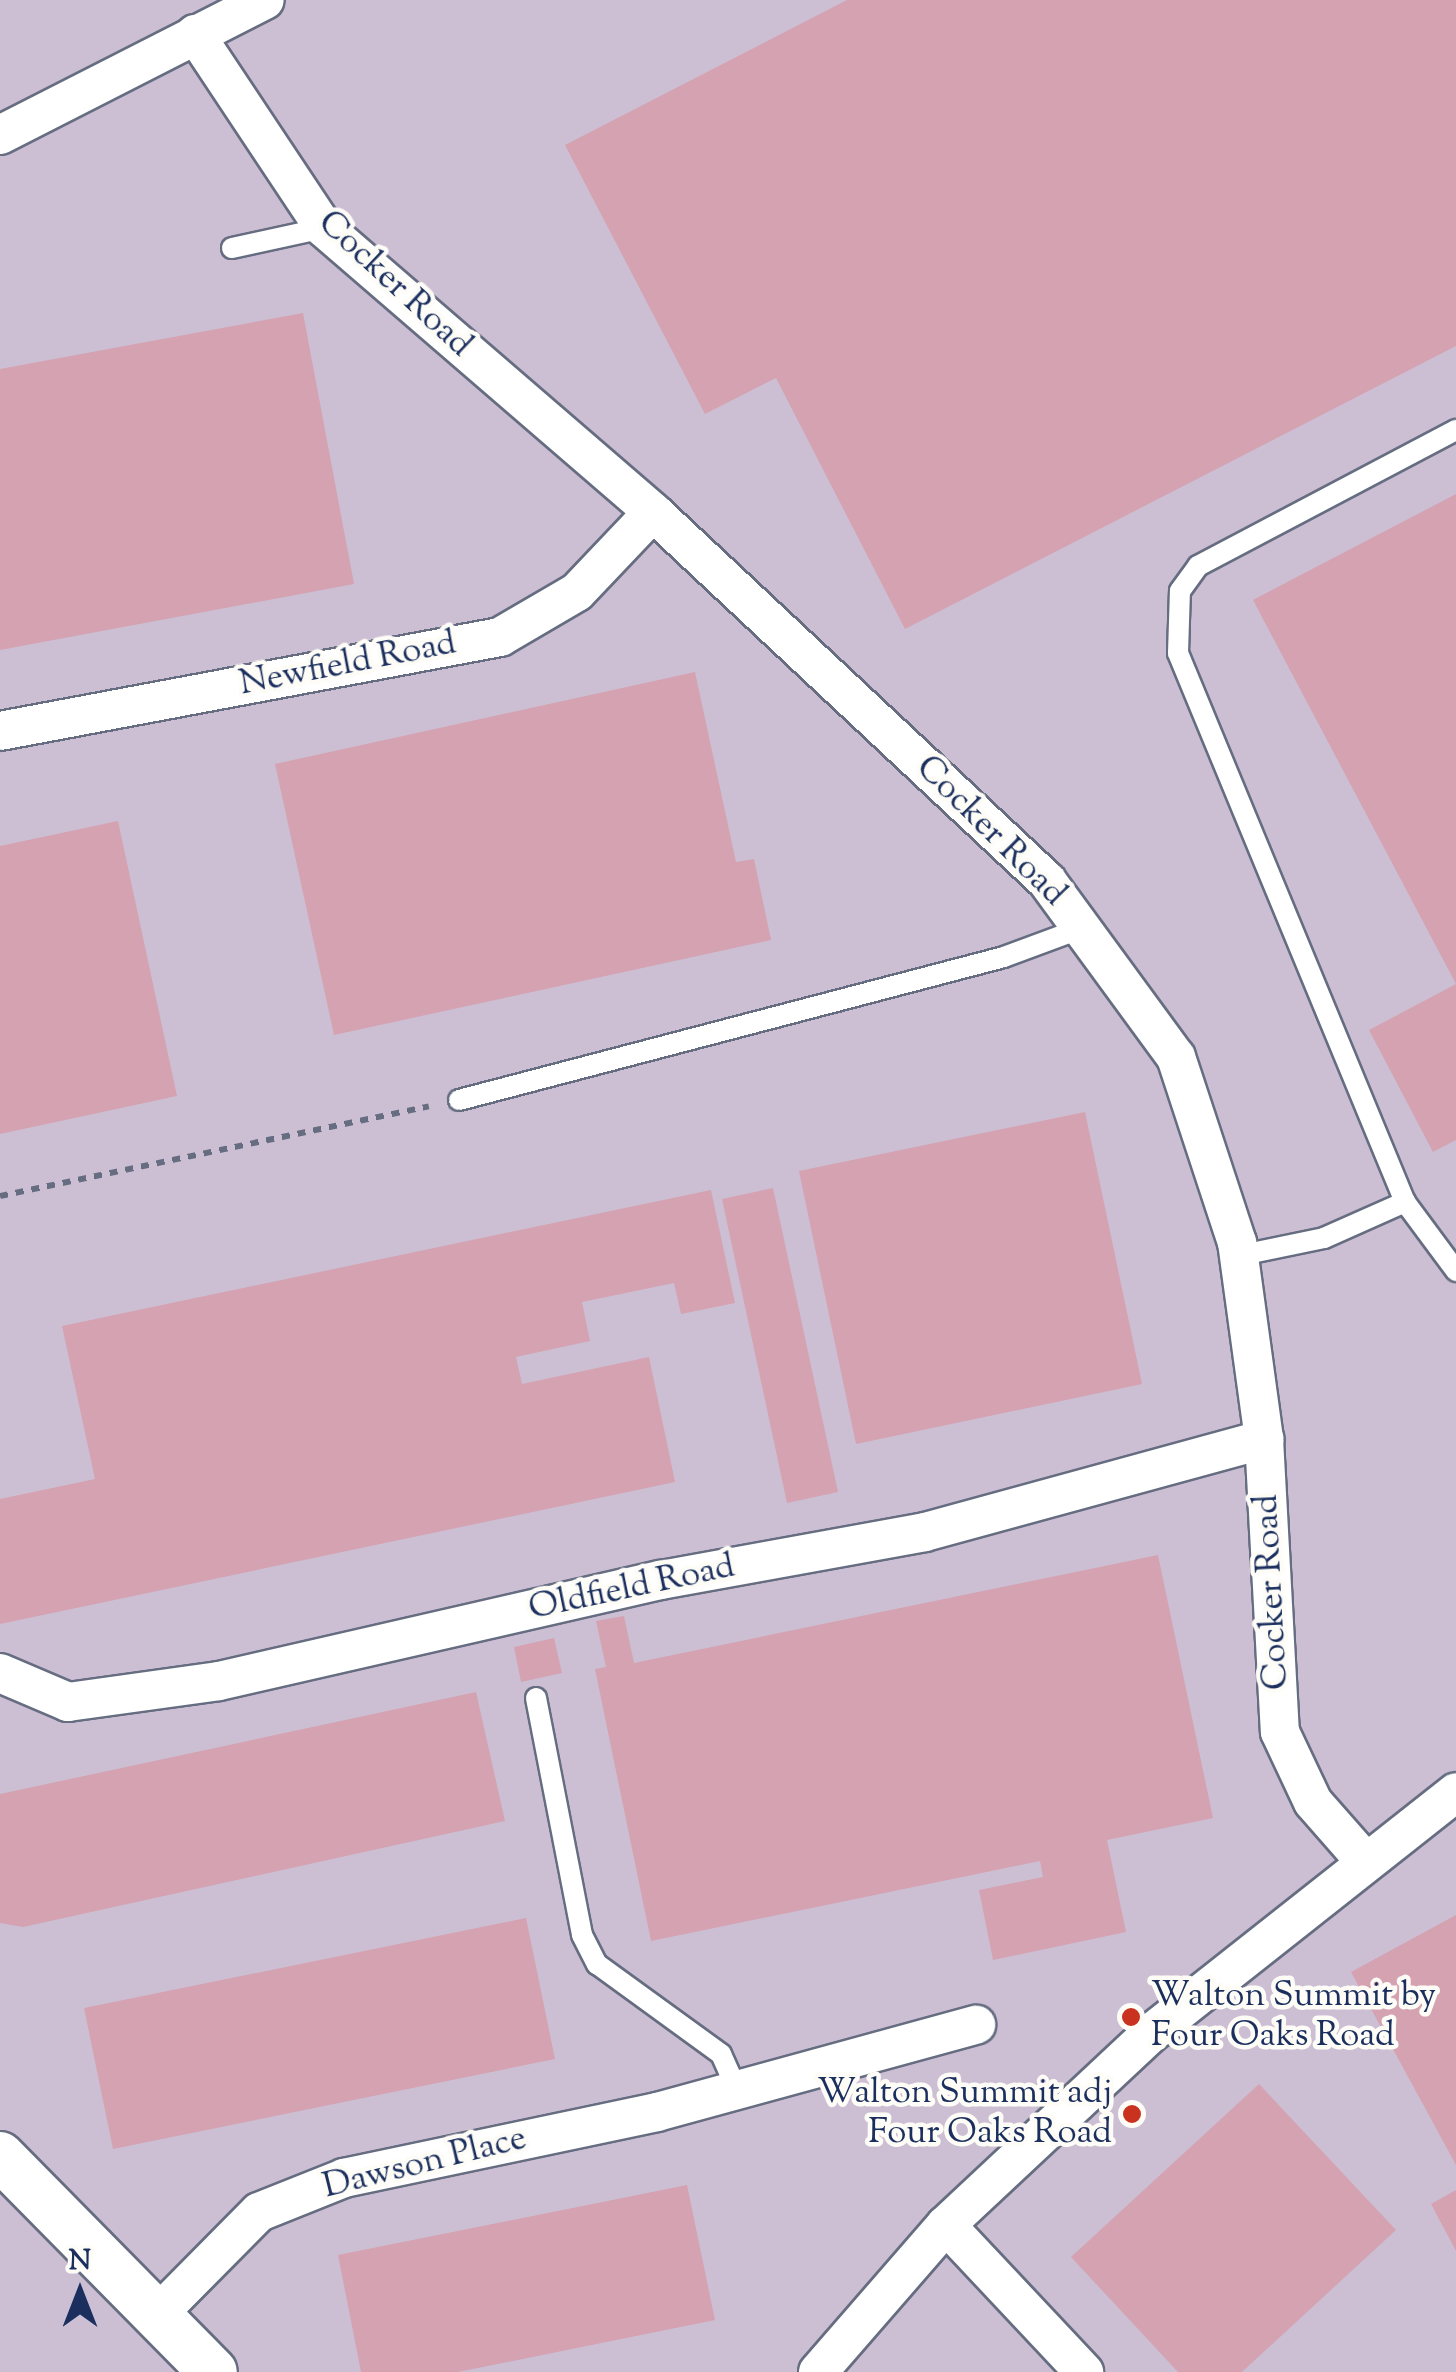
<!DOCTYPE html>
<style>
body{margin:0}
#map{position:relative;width:1456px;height:2372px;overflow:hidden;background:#f2dfc2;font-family:"Sorts Mill Goudy",serif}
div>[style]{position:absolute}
.industrial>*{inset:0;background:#ccbfd4}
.building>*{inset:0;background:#d4a2b0}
.path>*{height:6px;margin-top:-3px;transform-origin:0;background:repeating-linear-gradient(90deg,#666d81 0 8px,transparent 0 16px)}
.roads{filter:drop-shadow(2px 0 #666d81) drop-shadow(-2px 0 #666d81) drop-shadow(0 2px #666d81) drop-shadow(0 -2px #666d81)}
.service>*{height:20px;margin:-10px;padding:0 10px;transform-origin:10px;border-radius:10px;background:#fff}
.minor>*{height:38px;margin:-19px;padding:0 19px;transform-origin:19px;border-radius:19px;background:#fff}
.tertiary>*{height:48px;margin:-24px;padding:0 24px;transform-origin:24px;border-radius:24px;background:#fff}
.dots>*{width:28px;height:28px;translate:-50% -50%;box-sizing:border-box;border:5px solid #fdfcf7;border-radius:50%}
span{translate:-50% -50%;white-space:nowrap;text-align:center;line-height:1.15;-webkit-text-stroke:9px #fdfcf7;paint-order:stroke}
.street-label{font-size:35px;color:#1b2f5e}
.poi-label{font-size:35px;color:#1b2f5e}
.left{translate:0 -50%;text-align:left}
.right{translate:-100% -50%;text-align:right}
.north{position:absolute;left:30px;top:2242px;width:100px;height:100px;-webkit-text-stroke:8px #fdfcf7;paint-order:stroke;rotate:0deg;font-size:28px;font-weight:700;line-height:40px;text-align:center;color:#1b2f5e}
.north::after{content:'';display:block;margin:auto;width:35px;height:45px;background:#1b2f5e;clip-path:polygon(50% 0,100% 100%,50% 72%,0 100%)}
</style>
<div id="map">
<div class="industrial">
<div style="clip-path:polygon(0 0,1456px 0,1456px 2372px,0 2372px)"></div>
</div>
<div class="building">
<div style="clip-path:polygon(847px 0,1456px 0,1456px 346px,905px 629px,776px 378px,705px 414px,565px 145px)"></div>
<div style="clip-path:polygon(303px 313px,354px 584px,0 650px,0 369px)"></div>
<div style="clip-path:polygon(1456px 494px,1456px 1140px,1433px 1152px,1369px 1030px,1456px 984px,1253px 600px)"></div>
<div style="clip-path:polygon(695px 672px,736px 862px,754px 859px,771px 940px,334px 1035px,275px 764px)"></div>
<div style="clip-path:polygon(118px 821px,177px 1096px,0 1134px,0 846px)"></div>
<div style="clip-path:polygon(1085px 1112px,1142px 1384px,856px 1444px,799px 1171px)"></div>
<div style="clip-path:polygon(773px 1188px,838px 1492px,787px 1503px,722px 1199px)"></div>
<div style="clip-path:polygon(711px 1190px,735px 1303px,681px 1314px,674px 1283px,582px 1302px,590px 1341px,516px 1357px,522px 1384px,649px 1357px,675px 1482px,0 1624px,0 1499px,95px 1479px,62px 1326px)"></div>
<div style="clip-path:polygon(1158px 1555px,1213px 1818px,1107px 1840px,1126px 1932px,993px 1960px,979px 1890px,1043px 1877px,1040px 1861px,651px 1941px,595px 1669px,606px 1667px,596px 1621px,624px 1616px,634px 1663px)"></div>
<div style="clip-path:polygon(554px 1638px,562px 1673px,521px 1682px,514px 1647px)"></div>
<div style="clip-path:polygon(476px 1692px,505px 1821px,23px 1927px,0 1923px,0 1794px)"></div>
<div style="clip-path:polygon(1456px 1915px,1456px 2165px,1351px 1972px)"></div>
<div style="clip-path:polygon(526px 1918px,555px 2059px,113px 2149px,84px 2008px)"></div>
<div style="clip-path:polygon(1259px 2084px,1396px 2230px,1242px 2372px,1178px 2372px,1071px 2257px)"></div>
<div style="clip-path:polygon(687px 2185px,715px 2320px,458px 2372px,361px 2372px,338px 2255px)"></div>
<div style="clip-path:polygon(1456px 2190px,1456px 2251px,1431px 2204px)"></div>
</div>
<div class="path">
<div style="left:0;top:1196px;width:438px;rotate:-11.8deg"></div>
</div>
<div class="roads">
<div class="service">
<div style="left:232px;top:248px;width:94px;rotate:-12.3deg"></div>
<div style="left:459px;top:1100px;width:563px;rotate:-14.7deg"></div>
<div style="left:1004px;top:957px;width:83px;rotate:-20.4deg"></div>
<div style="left:1405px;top:1202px;width:86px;rotate:53.5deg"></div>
<div style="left:1237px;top:1256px;width:89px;rotate:-11.7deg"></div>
<div style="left:1324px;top:1238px;width:89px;rotate:-24deg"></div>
<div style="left:1405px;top:1202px;width:594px;rotate:-112.46deg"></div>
<div style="left:1178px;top:653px;width:62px;rotate:-88.2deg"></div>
<div style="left:1180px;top:591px;width:31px;rotate:-54deg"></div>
<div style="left:1198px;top:566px;width:292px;rotate:-27.8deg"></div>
<div style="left:536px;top:1698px;width:241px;rotate:79deg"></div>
<div style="left:582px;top:1935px;width:33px;rotate:63deg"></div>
<div style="left:597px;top:1964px;width:153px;rotate:36deg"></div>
<div style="left:721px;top:2054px;width:39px;rotate:66deg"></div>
</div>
<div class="minor">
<div style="left:195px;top:34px;width:233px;rotate:56.4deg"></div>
<div style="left:324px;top:228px;width:435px;rotate:40.8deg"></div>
<div style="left:653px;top:512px;width:540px;rotate:43.12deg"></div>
<div style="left:1047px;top:881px;width:218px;rotate:53.8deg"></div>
<div style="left:1176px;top:1057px;width:195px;rotate:71.8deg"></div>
<div style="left:1237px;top:1242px;width:199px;rotate:82.2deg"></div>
<div style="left:1264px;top:1439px;width:293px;rotate:86.9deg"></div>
<div style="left:1280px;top:1732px;width:77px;rotate:64.8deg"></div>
<div style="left:1313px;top:1802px;width:76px;rotate:48.7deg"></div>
<div style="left:0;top:135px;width:297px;rotate:-27deg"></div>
<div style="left:0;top:731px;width:509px;rotate:-10.65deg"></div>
<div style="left:500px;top:637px;width:89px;rotate:-30.3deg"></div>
<div style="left:577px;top:592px;width:110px;rotate:-46.5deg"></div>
<div style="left:0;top:1673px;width:74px;rotate:23.1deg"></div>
<div style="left:68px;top:1702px;width:152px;rotate:-7.9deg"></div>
<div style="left:219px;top:1681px;width:453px;rotate:-12.9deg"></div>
<div style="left:661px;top:1580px;width:268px;rotate:-10.3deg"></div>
<div style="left:925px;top:1532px;width:352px;rotate:-15.3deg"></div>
<div style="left:946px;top:2225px;width:202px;rotate:46.8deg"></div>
<div style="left:154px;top:2318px;width:149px;rotate:-45.3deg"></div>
<div style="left:259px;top:2212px;width:92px;rotate:-21.8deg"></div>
<div style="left:344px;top:2178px;width:320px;rotate:-11.9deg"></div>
<div style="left:657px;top:2112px;width:331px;rotate:-15.3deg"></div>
<div style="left:818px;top:2372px;width:195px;rotate:-49deg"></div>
<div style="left:946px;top:2225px;width:279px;rotate:-43.1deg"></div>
<div style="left:1150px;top:2034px;width:390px;rotate:-38.3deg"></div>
</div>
<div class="tertiary">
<div style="left:0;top:2156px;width:303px;rotate:45.4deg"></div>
</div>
</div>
<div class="dots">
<div style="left:1131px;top:2017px;background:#c8321e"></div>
<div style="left:1132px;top:2114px;background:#c8321e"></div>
</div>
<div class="street-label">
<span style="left:394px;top:285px;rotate:43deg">Cocker Road</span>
<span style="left:348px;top:665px;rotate:-11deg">Newfield Road</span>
<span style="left:990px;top:832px;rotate:45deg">Cocker Road</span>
<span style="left:632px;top:1589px;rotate:-12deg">Oldfield Road</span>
<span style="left:1273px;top:1592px;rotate:-93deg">Cocker Road</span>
<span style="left:425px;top:2164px;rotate:-14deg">Dawson Place</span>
</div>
<div class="poi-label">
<span class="left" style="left:1151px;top:2017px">Walton Summit by<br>Four Oaks Road</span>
<span class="right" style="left:1112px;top:2114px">Walton Summit adj<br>Four Oaks Road</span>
</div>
<div class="north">N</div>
</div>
